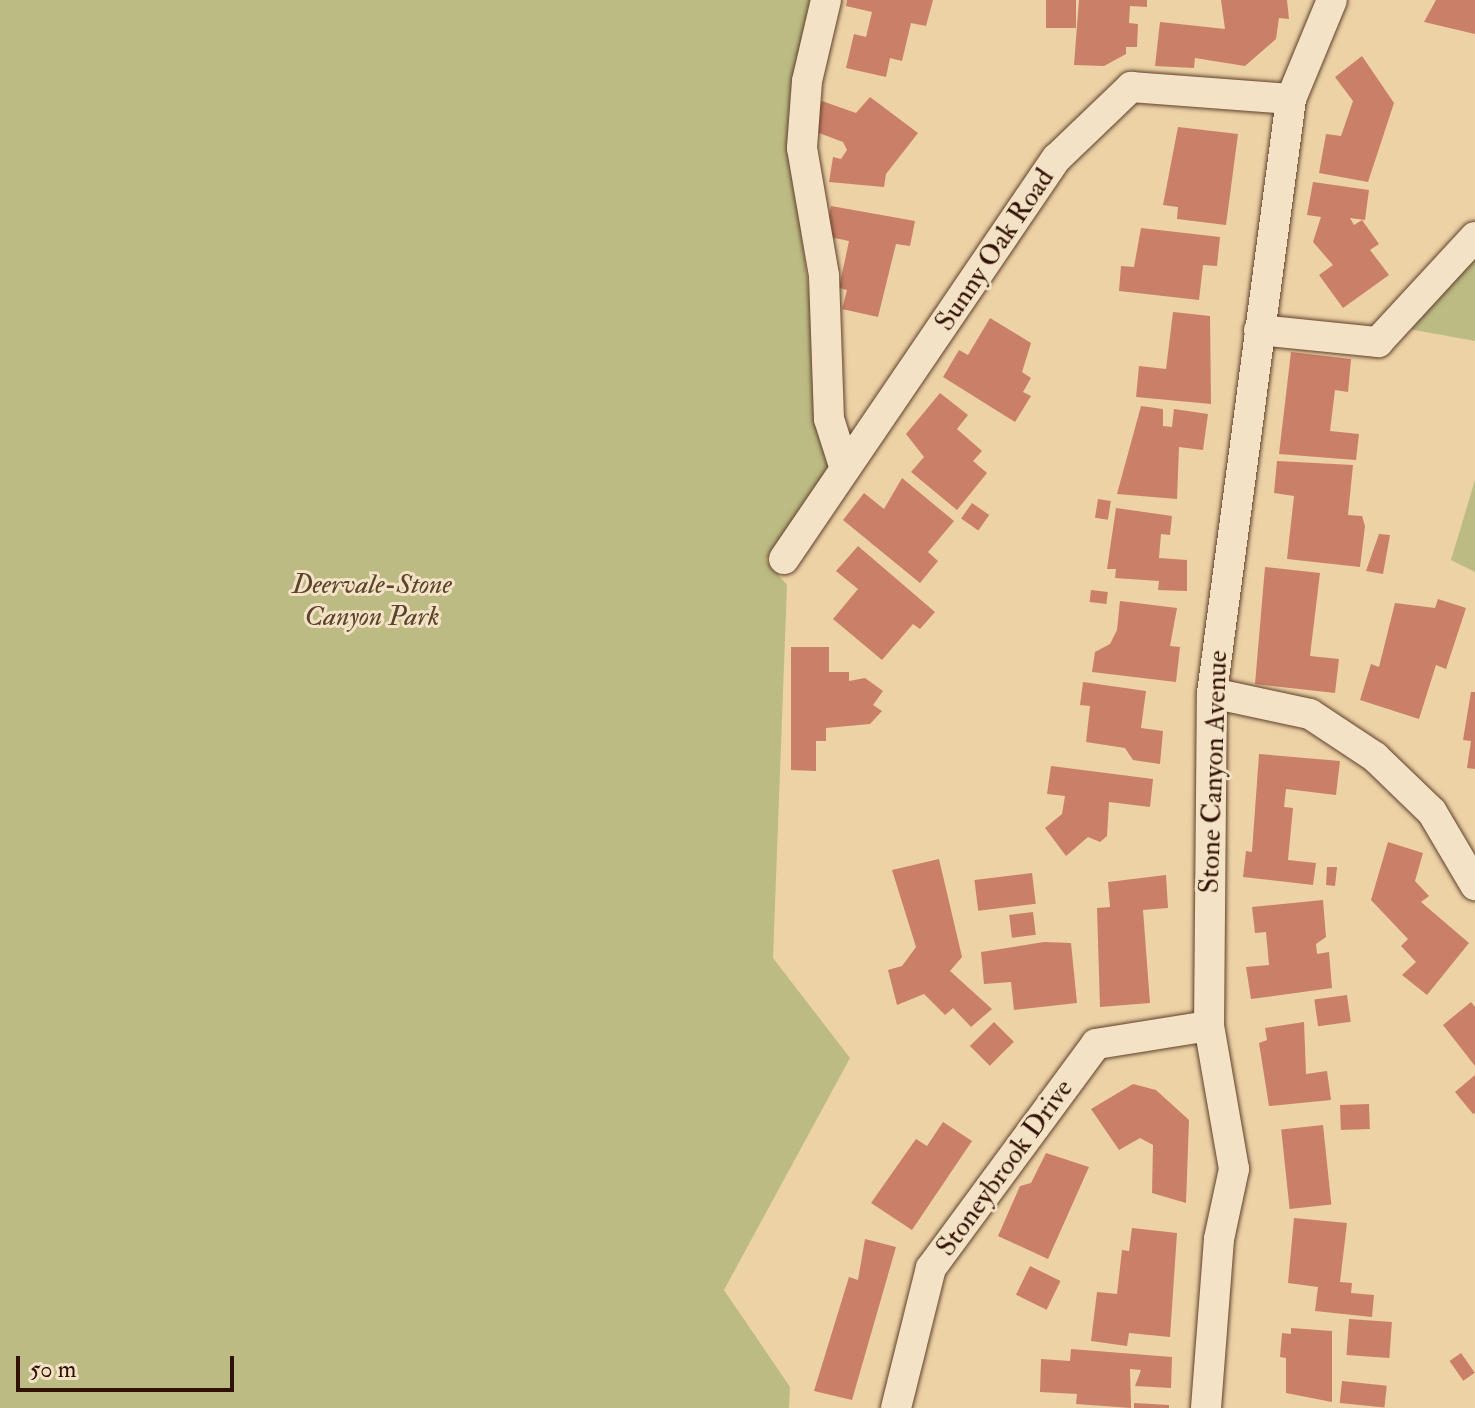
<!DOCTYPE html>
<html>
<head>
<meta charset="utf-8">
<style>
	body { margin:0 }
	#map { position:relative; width:1475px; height:1408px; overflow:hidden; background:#edd2a6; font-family:"IM FELL Double Pica",serif }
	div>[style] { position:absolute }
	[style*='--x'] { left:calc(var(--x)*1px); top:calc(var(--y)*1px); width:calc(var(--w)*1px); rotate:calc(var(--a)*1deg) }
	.green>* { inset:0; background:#bcbb84 }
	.building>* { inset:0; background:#ca7f68; transform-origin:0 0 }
	.roads { filter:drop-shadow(0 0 2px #60412c) drop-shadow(0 0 2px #60412c) }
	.minor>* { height:30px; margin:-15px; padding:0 15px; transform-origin:15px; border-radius:15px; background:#f3e2c5 }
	span { translate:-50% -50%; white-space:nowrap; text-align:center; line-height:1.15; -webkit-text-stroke:6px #f3e2c5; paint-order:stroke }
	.street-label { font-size:28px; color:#311103 }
	.park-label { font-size:28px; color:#5b442a; font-style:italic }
	.scale { position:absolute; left:16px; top:1356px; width:218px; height:36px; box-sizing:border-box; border:4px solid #311103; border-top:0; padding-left:10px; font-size:24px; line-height:28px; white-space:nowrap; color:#311103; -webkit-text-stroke:6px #f3e2c5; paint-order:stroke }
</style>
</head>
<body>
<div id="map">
	<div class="green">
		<i style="clip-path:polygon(0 0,816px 0,796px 191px,831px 464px,766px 560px,787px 585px,773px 958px,850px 1058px,724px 1290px,790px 1387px,789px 1408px,0 1408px)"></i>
		<i style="clip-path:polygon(1475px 257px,1475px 341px,1409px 329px)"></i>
		<i style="clip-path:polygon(1475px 480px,1475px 572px,1451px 560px)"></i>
	</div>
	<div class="building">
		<i style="clip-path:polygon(847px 0,933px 0,926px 26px,911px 23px,902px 61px,890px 58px,886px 77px,846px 68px,854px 34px,866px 37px,872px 12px,846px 6px)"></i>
		<i style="left:1046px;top:0;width:30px;height:28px"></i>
		<i style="clip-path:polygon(1079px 0,1147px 0,1147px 7px,1130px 6px,1129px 23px,1138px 24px,1137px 47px,1126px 47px,1126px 54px,1104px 66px,1074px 65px)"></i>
		<i style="clip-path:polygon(1221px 0,1287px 0,1289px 19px,1279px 18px,1276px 39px,1245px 66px,1195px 58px,1194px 68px,1155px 66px,1160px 22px,1225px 29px)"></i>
		<i style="clip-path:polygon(1436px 0,1475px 0,1475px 34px,1424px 22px)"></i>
		<i style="clip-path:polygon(1362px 56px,1394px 103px,1368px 182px,1319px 173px,1326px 134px,1341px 136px,1353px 101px,1335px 77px)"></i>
		<i style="clip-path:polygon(870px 97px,918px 133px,886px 174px,884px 187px,829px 182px,833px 157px,841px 159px,847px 150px,843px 142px,811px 130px,822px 101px,856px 113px)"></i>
		<i style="clip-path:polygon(1178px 127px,1238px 134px,1226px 225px,1177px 219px,1178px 207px,1163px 205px)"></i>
		<i style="clip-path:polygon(1313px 182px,1369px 190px,1365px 220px,1350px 218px,1354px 225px,1362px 220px,1379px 244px,1370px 250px,1389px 275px,1343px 308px,1319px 275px,1333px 265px,1313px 242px,1321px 217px,1307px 215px)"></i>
		<i style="clip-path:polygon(831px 206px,915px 221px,910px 246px,896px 244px,878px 317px,842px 309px,847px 290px,839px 288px,849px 241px,825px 236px)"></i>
		<i style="clip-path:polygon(1141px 228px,1220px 237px,1217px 266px,1203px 265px,1199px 300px,1119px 291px,1121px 266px,1134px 267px)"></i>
		<i style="clip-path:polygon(1173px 312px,1210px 316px,1211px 404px,1136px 397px,1139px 366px,1166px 369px)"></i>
		<i style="clip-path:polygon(990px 318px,1031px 343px,1022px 372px,1031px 378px,1023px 392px,1031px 396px,1015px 422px,943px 377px,959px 350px,968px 355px)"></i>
		<i style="clip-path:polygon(1291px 352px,1351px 359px,1348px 392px,1335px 390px,1330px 431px,1359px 434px,1356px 460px,1279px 454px)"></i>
		<i style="clip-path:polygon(940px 393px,968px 415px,957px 429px,982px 451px,973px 461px,987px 473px,957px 510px,911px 472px,924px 457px,906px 434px)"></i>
		<i style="clip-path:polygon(1141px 406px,1163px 409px,1163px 426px,1172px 427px,1174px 409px,1208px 414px,1203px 450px,1179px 447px,1177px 499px,1117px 494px)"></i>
		<i style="clip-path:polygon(1277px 461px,1353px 465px,1348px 515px,1362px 516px,1365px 526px,1360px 567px,1287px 559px,1294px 496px,1274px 493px)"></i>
		<i style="clip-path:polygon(902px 478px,954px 521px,928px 552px,938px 561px,920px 583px,843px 520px,864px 493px,884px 509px)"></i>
		<i style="left:1098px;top:499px;width:13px;height:19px;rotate:9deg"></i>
		<i style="left:972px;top:503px;width:21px;height:19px;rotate:35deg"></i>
		<i style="clip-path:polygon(1116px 508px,1172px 516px,1170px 535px,1161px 534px,1159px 558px,1187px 560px,1187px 591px,1158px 590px,1159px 581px,1115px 578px,1116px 569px,1107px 569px)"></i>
		<i style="clip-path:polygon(1379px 534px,1390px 535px,1383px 574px,1366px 571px)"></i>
		<i style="clip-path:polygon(858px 546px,935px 612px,920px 629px,913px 624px,882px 660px,833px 619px,858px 589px,836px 571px)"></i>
		<i style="clip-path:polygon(1265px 567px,1320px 573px,1310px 656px,1339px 659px,1335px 693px,1255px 684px)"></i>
		<i style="left:1091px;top:590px;width:17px;height:12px;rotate:7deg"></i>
		<i style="clip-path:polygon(1438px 599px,1466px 608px,1446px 669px,1436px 665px,1419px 719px,1360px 700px,1371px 664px,1379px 667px,1395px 603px,1435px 608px)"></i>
		<i style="clip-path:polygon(1120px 601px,1177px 608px,1170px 646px,1180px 647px,1176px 682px,1092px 672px,1095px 652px,1110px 644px,1117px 630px)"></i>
		<i style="clip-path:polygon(791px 647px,829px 647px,829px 672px,849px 672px,849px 681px,865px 678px,883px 691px,873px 705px,882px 711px,870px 724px,826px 728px,826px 741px,816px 741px,816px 771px,791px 770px)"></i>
		<i style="clip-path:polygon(1083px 682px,1146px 691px,1141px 728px,1163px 731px,1160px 764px,1133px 760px,1125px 748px,1086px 742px,1090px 706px,1080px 705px)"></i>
		<i style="clip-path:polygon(1471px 692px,1475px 692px,1475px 769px,1467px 768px,1471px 741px,1463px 740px)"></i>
		<i style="clip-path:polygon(1259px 754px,1340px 761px,1336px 795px,1286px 789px,1284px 807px,1293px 808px,1288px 860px,1316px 863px,1313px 885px,1243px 877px,1246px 851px,1252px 852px)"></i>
		<i style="clip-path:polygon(1051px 766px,1153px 779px,1150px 807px,1109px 802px,1107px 836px,1100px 842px,1088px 837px,1066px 856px,1045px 828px,1062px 814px,1065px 796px,1047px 794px)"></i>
		<i style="clip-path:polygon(1388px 842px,1423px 853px,1415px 881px,1429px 896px,1421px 902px,1469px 943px,1427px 995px,1402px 975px,1416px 962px,1401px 946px,1408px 939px,1371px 900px)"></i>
		<i style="clip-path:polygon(939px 859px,962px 957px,950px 971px,992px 1009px,971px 1027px,953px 1008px,945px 1015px,924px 994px,897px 1005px,888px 970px,902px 966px,916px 947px,892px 870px)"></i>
		<i style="clip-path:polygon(1327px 867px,1337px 867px,1335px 886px,1326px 885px)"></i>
		<i style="left:1032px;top:873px;width:31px;height:58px;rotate:83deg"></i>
		<i style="clip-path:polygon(1166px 875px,1168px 908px,1143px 910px,1150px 1003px,1100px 1007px,1097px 908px,1110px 907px,1108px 882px)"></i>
		<i style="clip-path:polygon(1323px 900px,1326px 937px,1316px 944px,1317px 954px,1329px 952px,1332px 988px,1251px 999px,1246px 967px,1269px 965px,1266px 932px,1255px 933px,1252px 907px)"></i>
		<i style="left:1033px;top:912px;width:23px;height:24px;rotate:83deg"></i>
		<i style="clip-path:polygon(1044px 942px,1071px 943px,1077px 1003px,1014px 1010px,1011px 982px,984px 984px,981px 952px)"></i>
		<i style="left:1347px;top:995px;width:27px;height:33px;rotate:82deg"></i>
		<i style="clip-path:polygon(1471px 1002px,1475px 1007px,1475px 1066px,1443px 1025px)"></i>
		<i style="left:994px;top:1022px;width:28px;height:34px;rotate:45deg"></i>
		<i style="clip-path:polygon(1304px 1022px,1306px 1074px,1327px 1071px,1331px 1100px,1269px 1106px,1259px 1043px,1267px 1040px,1265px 1028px)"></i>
		<i style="clip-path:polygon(1475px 1075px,1475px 1113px,1473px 1114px,1455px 1092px)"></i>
		<i style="clip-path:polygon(1133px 1084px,1156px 1090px,1189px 1120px,1186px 1203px,1152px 1193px,1153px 1145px,1140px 1138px,1119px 1150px,1091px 1109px)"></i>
		<i style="left:1369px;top:1104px;width:25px;height:29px;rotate:88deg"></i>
		<i style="clip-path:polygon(943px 1122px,972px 1141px,912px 1230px,871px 1203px,916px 1139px,927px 1146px)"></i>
		<i style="left:1323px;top:1125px;width:80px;height:42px;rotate:84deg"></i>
		<i style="clip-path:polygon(1046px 1153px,1089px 1167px,1048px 1259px,998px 1236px,1020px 1186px,1031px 1183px)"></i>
		<i style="clip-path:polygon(1294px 1218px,1347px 1223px,1340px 1282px,1352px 1283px,1351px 1293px,1374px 1295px,1372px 1317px,1315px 1311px,1318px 1287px,1288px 1283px)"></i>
		<i style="clip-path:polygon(1132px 1228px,1177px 1233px,1170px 1337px,1129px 1333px,1127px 1346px,1091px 1341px,1097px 1292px,1117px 1294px,1122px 1250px,1129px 1251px)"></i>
		<i style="clip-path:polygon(865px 1239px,896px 1247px,852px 1400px,814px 1391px,849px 1277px,858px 1280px)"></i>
		<i style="left:1030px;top:1266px;width:34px;height:32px;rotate:26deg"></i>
		<i style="left:1349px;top:1319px;width:43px;height:36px;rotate:4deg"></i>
		<i style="clip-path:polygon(1291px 1328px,1332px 1331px,1332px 1402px,1286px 1393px,1286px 1358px,1280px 1357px,1282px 1333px,1291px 1334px)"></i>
		<i style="clip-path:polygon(1071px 1349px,1172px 1357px,1171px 1388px,1135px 1386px,1141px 1370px,1130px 1369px,1131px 1408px,1076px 1404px,1077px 1394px,1040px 1392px,1041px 1359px,1070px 1361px)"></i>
		<i style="left:1461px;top:1353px;width:24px;height:14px;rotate:55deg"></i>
		<i style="left:1342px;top:1381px;width:45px;height:22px;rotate:6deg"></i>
		<i style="clip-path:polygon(1134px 1403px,1169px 1405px,1169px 1408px,1134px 1408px)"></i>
	</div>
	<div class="roads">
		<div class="minor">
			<i style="--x:826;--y:0;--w:83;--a:103.2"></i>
			<i style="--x:807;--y:81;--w:67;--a:94.3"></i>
			<i style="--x:802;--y:148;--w:130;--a:80.2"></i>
			<i style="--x:824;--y:276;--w:143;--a:88"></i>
			<i style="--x:829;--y:419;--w:52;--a:72.3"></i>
			<i style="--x:1259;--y:330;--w:120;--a:5.8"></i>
			<i style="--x:1378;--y:342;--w:143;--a:-47.3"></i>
			<i style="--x:784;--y:559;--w:485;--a:-55.8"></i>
			<i style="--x:1057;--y:158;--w:103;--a:-43.8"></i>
			<i style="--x:1131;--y:87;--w:160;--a:4.3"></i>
			<i style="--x:1212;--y:693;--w:100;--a:12.1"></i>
			<i style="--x:1310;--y:714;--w:78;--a:33.5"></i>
			<i style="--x:1375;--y:757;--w:79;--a:44"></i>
			<i style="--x:1432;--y:812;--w:85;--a:59.5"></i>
			<i style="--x:896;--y:1408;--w:144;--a:-76"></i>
			<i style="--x:931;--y:1268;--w:278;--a:-53.6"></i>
			<i style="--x:1096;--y:1044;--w:114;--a:-9.1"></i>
			<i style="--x:1206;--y:1408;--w:169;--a:-85.6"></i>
			<i style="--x:1219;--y:1239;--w:72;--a:-77.9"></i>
			<i style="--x:1234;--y:1169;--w:145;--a:-99.9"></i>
			<i style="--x:1209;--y:1026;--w:333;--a:-89.5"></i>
			<i style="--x:1212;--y:693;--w:599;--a:-82.42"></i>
			<i style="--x:1291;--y:99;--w:107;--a:-67.5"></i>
		</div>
	</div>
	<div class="street-label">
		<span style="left:995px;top:250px;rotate:-56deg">Sunny Oak Road</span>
		<span style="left:1214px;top:772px;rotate:-88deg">Stone Canyon Avenue</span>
		<span style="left:1005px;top:1168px;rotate:-54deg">Stoneybrook Drive</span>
	</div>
	<div class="park-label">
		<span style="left:372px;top:601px">Deervale-Stone<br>Canyon Park</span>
	</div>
	<div class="scale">50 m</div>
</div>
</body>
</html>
